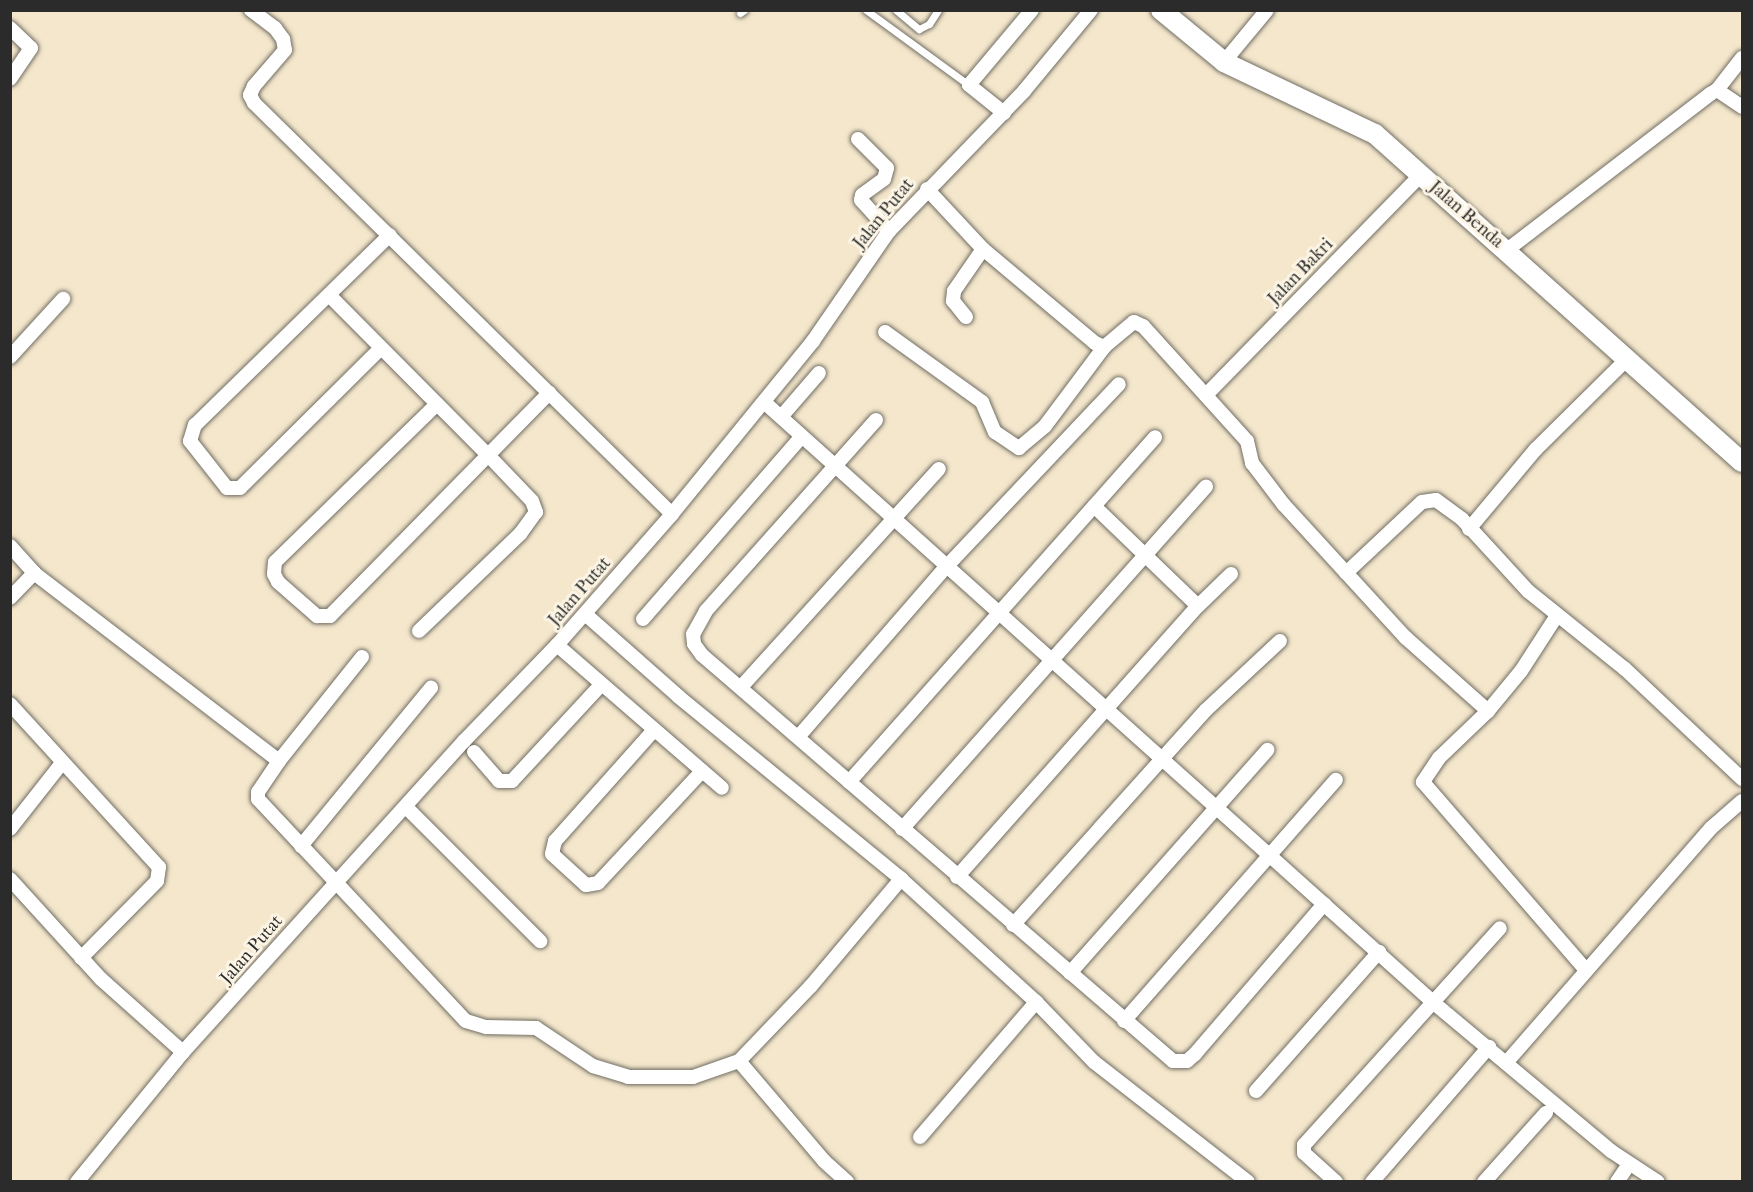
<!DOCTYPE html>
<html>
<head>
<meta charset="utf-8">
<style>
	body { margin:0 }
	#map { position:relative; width:1753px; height:1192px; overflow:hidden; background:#f4e7cc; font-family:"IM FELL French Canon",serif }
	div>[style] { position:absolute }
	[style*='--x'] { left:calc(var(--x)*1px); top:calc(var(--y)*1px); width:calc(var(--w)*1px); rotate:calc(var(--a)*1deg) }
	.roads { filter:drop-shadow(0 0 2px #716d63) drop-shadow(0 0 2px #716d63) }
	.lane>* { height:7px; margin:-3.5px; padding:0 3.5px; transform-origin:3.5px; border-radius:3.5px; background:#fff }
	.street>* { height:14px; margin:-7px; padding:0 7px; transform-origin:7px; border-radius:7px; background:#fff }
	.secondary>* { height:20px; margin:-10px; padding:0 10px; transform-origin:10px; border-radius:10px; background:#fff }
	span { translate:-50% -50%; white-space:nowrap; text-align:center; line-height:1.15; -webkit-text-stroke:6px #fcf5e5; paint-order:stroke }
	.street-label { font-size:18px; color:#2b2b2b }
	.frame { position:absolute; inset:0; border:12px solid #2b2b2b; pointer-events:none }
</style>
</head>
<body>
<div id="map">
	<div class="roads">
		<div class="lane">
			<i style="--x:866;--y:10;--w:127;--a:36.1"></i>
			<i style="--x:896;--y:10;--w:30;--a:40"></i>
			<i style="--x:919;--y:29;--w:11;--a:-27"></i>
			<i style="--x:929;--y:24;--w:17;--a:-57"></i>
			<i style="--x:740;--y:13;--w:5;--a:-37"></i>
		</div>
		<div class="street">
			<i style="--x:251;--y:10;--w:30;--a:37"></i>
			<i style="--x:275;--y:28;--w:14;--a:54"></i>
			<i style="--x:283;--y:39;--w:11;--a:80"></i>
			<i style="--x:285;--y:50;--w:48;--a:130.7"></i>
			<i style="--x:254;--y:86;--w:10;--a:114"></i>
			<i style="--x:250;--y:95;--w:9;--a:63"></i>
			<i style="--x:254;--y:103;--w:586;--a:44.52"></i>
			<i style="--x:10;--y:28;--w:29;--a:44"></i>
			<i style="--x:31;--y:48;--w:37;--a:124"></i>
			<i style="--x:1224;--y:62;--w:67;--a:-50.4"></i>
			<i style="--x:1717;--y:90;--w:41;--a:-52"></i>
			<i style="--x:1004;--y:113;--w:45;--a:-141.3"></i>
			<i style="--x:969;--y:85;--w:98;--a:-50"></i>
			<i style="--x:858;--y:139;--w:41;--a:45"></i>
			<i style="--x:887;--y:168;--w:11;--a:105"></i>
			<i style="--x:884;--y:179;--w:27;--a:144"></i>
			<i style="--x:862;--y:195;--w:5;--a:101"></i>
			<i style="--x:861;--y:200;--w:42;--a:47.9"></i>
			<i style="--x:927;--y:189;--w:82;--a:47"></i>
			<i style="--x:983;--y:249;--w:146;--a:40"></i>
			<i style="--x:1095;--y:343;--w:10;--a:24"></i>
			<i style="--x:1104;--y:347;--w:39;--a:-40"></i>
			<i style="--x:1134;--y:322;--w:10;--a:24"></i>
			<i style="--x:1143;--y:326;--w:155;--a:47.9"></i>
			<i style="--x:1247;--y:441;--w:23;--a:77"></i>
			<i style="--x:1252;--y:463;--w:53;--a:52.7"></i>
			<i style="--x:1284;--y:505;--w:180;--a:47.5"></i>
			<i style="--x:1406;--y:638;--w:110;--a:41.7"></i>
			<i style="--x:1507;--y:250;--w:256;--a:-37.5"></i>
			<i style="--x:1710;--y:94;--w:8;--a:-30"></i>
			<i style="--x:1717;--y:90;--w:30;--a:34"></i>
			<i style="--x:330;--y:296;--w:226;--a:45.2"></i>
			<i style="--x:489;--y:456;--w:62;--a:46.3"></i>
			<i style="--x:532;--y:501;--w:12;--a:70"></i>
			<i style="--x:536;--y:512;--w:27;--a:126"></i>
			<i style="--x:520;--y:534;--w:140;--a:136.2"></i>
			<i style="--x:966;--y:317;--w:21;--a:-129"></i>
			<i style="--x:953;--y:301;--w:10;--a:-84"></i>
			<i style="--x:954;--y:291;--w:51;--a:-55.4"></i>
			<i style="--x:885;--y:332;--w:120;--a:35.8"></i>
			<i style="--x:982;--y:402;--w:33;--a:67"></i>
			<i style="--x:995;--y:432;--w:29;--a:34"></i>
			<i style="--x:1019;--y:448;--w:34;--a:-40"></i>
			<i style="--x:1045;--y:426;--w:99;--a:-53.2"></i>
			<i style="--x:380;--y:349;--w:197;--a:135.2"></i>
			<i style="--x:240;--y:488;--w:13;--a:180"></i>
			<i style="--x:227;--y:488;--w:60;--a:-128.2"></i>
			<i style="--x:190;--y:441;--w:17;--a:-73"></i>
			<i style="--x:195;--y:425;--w:272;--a:-44.3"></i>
			<i style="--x:10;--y:357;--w:79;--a:-47.6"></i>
			<i style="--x:1207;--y:394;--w:306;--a:-45.7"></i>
			<i style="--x:764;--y:402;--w:900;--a:41.89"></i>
			<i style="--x:1434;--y:1003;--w:231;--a:39.9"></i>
			<i style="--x:1611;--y:1151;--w:56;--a:33.4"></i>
			<i style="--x:437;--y:404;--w:226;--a:135.7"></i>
			<i style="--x:275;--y:562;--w:12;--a:95"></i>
			<i style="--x:274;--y:574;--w:9;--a:63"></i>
			<i style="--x:278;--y:582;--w:52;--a:41.1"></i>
			<i style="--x:317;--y:616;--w:13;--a:0"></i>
			<i style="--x:330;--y:616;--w:313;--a:-45.5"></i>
			<i style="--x:781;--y:417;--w:58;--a:-49.2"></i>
			<i style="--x:876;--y:420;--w:256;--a:131.7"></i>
			<i style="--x:706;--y:611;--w:26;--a:119"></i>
			<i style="--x:693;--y:634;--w:10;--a:84"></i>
			<i style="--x:694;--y:644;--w:14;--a:54"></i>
			<i style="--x:702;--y:655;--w:622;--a:40.76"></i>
			<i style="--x:1173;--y:1061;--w:14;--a:0"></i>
			<i style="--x:1187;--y:1061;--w:11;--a:-41"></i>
			<i style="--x:1195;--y:1054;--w:198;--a:-49.3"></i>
			<i style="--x:1094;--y:506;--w:144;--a:43.9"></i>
			<i style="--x:1469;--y:529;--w:104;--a:-50.1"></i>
			<i style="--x:1536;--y:449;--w:125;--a:-44.7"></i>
			<i style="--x:10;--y:546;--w:36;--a:48"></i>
			<i style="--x:34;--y:573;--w:309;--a:37.5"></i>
			<i style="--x:1346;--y:573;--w:104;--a:-43.1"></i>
			<i style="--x:1422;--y:502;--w:14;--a:-8"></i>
			<i style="--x:1436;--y:500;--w:32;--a:36"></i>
			<i style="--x:1462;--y:519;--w:98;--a:47.5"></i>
			<i style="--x:1528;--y:591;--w:124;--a:38.8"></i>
			<i style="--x:1625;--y:669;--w:161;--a:43.2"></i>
			<i style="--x:10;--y:598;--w:35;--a:-46"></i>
			<i style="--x:585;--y:614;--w:125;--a:41.4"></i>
			<i style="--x:679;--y:697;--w:287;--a:39.3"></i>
			<i style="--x:901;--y:879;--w:183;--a:42.3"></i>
			<i style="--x:1036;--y:1002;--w:83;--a:46"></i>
			<i style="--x:1094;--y:1062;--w:195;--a:37.9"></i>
			<i style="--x:1556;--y:617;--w:64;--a:122.9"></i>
			<i style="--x:1521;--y:671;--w:52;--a:129.5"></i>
			<i style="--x:1488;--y:711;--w:68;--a:136.2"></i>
			<i style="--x:1439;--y:758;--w:29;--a:124"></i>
			<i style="--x:1423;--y:782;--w:249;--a:49.1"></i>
			<i style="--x:643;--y:619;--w:242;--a:-49"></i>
			<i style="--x:557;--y:645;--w:218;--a:40.9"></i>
			<i style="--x:362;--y:657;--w:133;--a:128.6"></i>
			<i style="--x:279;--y:761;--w:37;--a:124"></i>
			<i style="--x:258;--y:792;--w:7;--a:90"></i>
			<i style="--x:258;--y:799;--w:304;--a:46.9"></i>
			<i style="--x:466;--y:1021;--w:21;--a:17"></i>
			<i style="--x:486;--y:1027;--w:50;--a:1.1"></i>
			<i style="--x:536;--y:1028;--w:69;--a:33.7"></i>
			<i style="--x:593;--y:1066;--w:37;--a:17"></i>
			<i style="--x:628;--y:1077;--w:65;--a:0"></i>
			<i style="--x:693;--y:1077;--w:49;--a:-19.2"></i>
			<i style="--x:739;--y:1061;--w:104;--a:-46.2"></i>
			<i style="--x:811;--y:986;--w:140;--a:-49.9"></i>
			<i style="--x:742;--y:686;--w:293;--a:-47.8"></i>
			<i style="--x:10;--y:704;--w:221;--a:47.6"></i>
			<i style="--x:159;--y:867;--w:14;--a:98"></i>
			<i style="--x:157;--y:881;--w:108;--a:134.6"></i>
			<i style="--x:654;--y:730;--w:149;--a:131.7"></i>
			<i style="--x:555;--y:841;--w:13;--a:103"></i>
			<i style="--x:552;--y:854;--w:46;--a:42.4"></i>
			<i style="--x:586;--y:885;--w:12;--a:-9"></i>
			<i style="--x:598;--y:883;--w:153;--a:-47.1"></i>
			<i style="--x:799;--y:736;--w:225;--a:-49"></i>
			<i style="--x:947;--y:566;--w:250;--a:-46.6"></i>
			<i style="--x:474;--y:752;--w:38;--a:49"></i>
			<i style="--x:499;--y:781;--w:13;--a:0"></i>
			<i style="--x:512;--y:781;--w:129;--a:-47.2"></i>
			<i style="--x:849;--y:782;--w:461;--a:-48.4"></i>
			<i style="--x:406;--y:807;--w:190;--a:45"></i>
			<i style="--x:10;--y:829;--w:84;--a:-51.8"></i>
			<i style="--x:902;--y:829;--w:458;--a:-48.4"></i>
			<i style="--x:301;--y:846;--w:205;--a:-50.6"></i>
			<i style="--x:957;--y:877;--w:363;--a:-48.4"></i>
			<i style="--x:1198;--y:606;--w:46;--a:-44.1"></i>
			<i style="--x:10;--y:879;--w:135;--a:47.7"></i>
			<i style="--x:101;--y:979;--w:110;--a:41.7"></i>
			<i style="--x:1013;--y:925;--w:289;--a:-48.1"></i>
			<i style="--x:1206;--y:710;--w:101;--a:-43"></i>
			<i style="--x:1070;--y:973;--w:298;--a:-48.5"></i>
			<i style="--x:1124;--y:1021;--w:321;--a:-48.7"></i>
			<i style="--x:739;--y:1061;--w:131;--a:49.6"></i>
			<i style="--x:824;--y:1161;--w:31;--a:42"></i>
			<i style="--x:1506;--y:1063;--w:312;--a:-48.9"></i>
			<i style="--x:1711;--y:828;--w:41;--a:-41.1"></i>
			<i style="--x:1256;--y:1091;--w:186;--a:-48.5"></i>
			<i style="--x:920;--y:1137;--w:178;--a:-49.3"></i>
			<i style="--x:77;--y:1182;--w:168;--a:-50.8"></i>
			<i style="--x:183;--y:1052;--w:419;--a:-47.9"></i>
			<i style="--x:464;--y:741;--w:134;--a:-45.9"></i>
			<i style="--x:557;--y:645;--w:174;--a:-48.7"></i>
			<i style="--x:672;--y:514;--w:223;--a:-50.8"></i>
			<i style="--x:813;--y:341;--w:134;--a:-55.4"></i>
			<i style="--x:889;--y:231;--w:194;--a:-46"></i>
			<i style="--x:1024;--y:91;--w:105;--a:-50.4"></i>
			<i style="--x:1336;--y:1182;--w:43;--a:-137.8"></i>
			<i style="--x:1304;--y:1153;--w:8;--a:-90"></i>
			<i style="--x:1304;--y:1145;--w:292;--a:-47.9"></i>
			<i style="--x:1372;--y:1182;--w:179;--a:-49.1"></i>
			<i style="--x:1484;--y:1182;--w:93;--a:-48.1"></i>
			<i style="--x:1617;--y:1182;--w:22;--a:-56"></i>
		</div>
		<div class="secondary">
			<i style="--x:1161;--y:10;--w:82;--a:39.5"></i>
			<i style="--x:1224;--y:62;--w:167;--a:25.5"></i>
			<i style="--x:1375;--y:134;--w:492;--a:41.8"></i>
		</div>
	</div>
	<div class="street-label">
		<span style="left:884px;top:214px;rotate:-51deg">Jalan Putat</span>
		<span style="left:1466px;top:215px;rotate:41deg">Jalan Benda</span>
		<span style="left:1301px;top:272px;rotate:-46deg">Jalan Bakri</span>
		<span style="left:580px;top:592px;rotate:-49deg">Jalan Putat</span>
		<span style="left:252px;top:950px;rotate:-49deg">Jalan Putat</span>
	</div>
	<div class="frame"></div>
</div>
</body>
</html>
